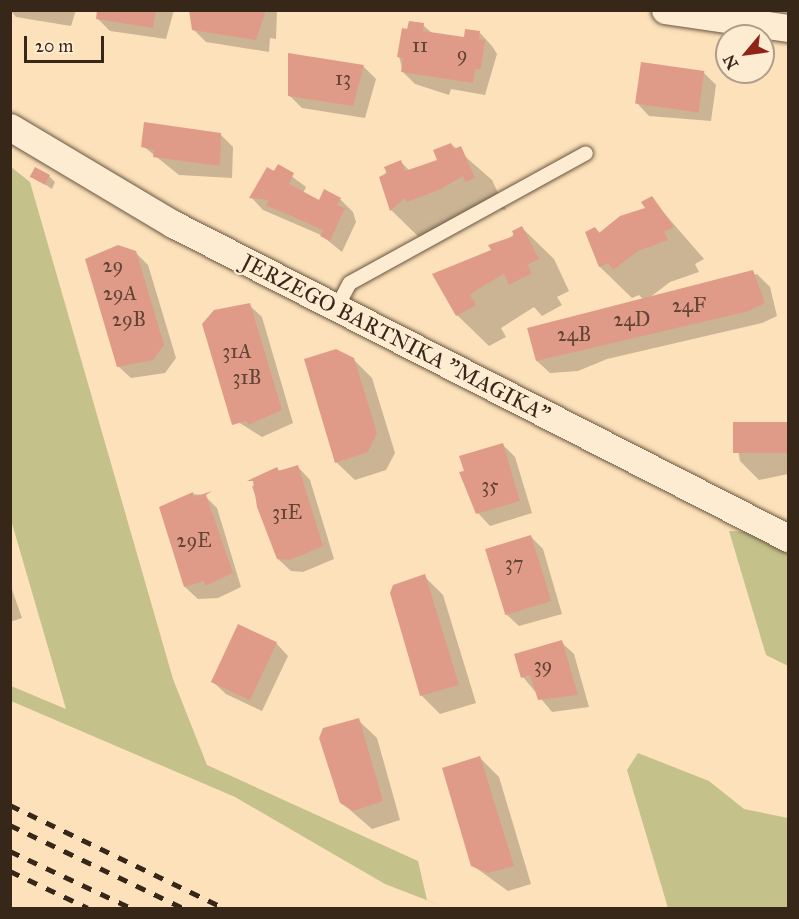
<!DOCTYPE html>
<html>
<head>
<meta charset="utf-8">
<style>
	body { margin:0 }
	#map { position:relative; width:799px; height:919px; overflow:hidden; background:#fde1ba; font-family:"IM FELL Great Primer",serif }
	div>[style] { position:absolute }
	[style*='--x'] { left:calc(var(--x)*1px); top:calc(var(--y)*1px); width:calc(var(--w)*1px); rotate:calc(var(--a)*1deg) }
	.green>* { inset:0; background:#c5c18b }
	.shadow>* { inset:0; background:#0003 }
	.building>* { inset:0; background:#e09b88; transform-origin:0 0 }
	.roads { filter:drop-shadow(0 0 2px #685641) drop-shadow(0 0 2px #685641) }
	.lane>* { height:14px; margin:-7px; padding:0 7px; transform-origin:7px; border-radius:7px; background:#feecd2 }
	.street>* { height:27px; margin:-13.5px; padding:0 13.5px; transform-origin:13.5px; border-radius:13.5px; background:#feecd2 }
	.rail>* { height:4.5px; margin-top:-2.25px; transform-origin:0; background:repeating-linear-gradient(90deg,#372719 0 10px,transparent 0 20px) }
	span { translate:-50% -50%; white-space:nowrap; text-align:center; line-height:1.15; -webkit-text-stroke:4.5px #feecd2; paint-order:stroke }
	.number-label { font-size:20px; color:#614435 }
	.number-label span { -webkit-text-stroke-width:0 }
	.street-label { font-size:22px; color:#372719 }
	.frame { position:absolute; inset:0; border:12px solid #372719; pointer-events:none }
	.north { position:absolute; left:715px; top:24px; width:60px; height:60px; box-sizing:border-box; background:#feecd2; border:2px solid #ae9d88; border-radius:50%; rotate:241deg; font-size:16px; font-weight:700; line-height:24px; text-align:center; color:#372719 }
	.north::after { content:''; display:block; margin:auto; width:21px; height:27px; background:#8f2418; clip-path:polygon(50% 0,100% 100%,50% 72%,0 100%) }
	.scale { position:absolute; left:24px; top:36px; width:80px; height:27px; box-sizing:border-box; border:3px solid #372719; border-top:0; padding-left:8px; font-size:18px; line-height:21px; white-space:nowrap; color:#372719; -webkit-text-stroke:4px #feecd2; paint-order:stroke }
</style>
</head>
<body>
<div id="map">
	<div class="green">
		<i style="clip-path:polygon(11px 167px,30px 182px,173px 679px,207px 765px,418px 861px,427px 900px,447px 908px,385px 884px,235px 797px,11px 701px,11px 686px,66px 709px,11px 520px)"></i>
		<i style="clip-path:polygon(729px 531px,788px 534px,788px 666px,766px 655px)"></i>
		<i style="clip-path:polygon(638px 753px,709px 781px,744px 809px,788px 818px,788px 908px,668px 908px,627px 770px)"></i>
	</div>
	<div class="shadow">
		<i style="clip-path:polygon(10px 10px,76px 10px,71px 26px,16px 17px)"></i>
		<i style="clip-path:polygon(98px 10px,174px 10px,166px 39px,110px 31px,97px 18px)"></i>
		<i style="clip-path:polygon(194px 10px,277px 10px,276px 39px,270px 38px,269px 52px,206px 42px,193px 29px)"></i>
		<i style="clip-path:polygon(423px 25px,433px 34px,465px 39px,480px 33px,492px 46px,497px 54px,485px 95px,451px 89px,449px 95px,415px 84px,403px 72px,399px 56px,408px 30px)"></i>
		<i style="clip-path:polygon(290px 55px,364px 67px,376px 79px,365px 118px,302px 108px,289px 95px)"></i>
		<i style="clip-path:polygon(703px 72px,716px 85px,711px 121px,649px 116px,637px 103px)"></i>
		<i style="clip-path:polygon(221px 135px,233px 147px,232px 178px,179px 175px,143px 146px)"></i>
		<i style="clip-path:polygon(451px 144px,492px 180px,506px 210px,494px 208px,423px 241px,391px 210px,380px 177px,401px 162px,410px 171px,439px 161px)"></i>
		<i style="clip-path:polygon(278px 166px,306px 187px,303px 193px,319px 202px,340px 199px,353px 212px,356px 222px,342px 252px,321px 235px,263px 210px,251px 197px)"></i>
		<i style="clip-path:polygon(32px 176px,49px 176px,55px 182px,52px 189px)"></i>
		<i style="clip-path:polygon(651px 198px,704px 259px,695px 264px,699px 272px,670px 282px,645px 301px,639px 295px,632px 298px,600px 267px,587px 233px,595px 228px,601px 234px,647px 209px)"></i>
		<i style="clip-path:polygon(522px 228px,554px 259px,569px 291px,557px 297px,562px 305px,542px 316px,534px 307px,501px 328px,506px 337px,489px 346px,457px 315px,493px 251px)"></i>
		<i style="clip-path:polygon(135px 252px,148px 265px,176px 358px,165px 373px,131px 378px,118px 366px)"></i>
		<i style="clip-path:polygon(757px 274px,770px 287px,777px 316px,762px 323px,607px 359px,578px 371px,550px 373px,537px 361px,529px 329px)"></i>
		<i style="clip-path:polygon(249px 305px,262px 317px,293px 423px,262px 437px,232px 418px)"></i>
		<i style="clip-path:polygon(353px 359px,372px 378px,395px 453px,386px 470px,355px 480px,336px 462px)"></i>
		<i style="clip-path:polygon(788px 424px,788px 474px,759px 480px,740px 461px,735px 433px)"></i>
		<i style="clip-path:polygon(502px 444px,515px 457px,532px 513px,490px 526px,478px 513px,465px 472px)"></i>
		<i style="clip-path:polygon(298px 467px,310px 480px,334px 559px,303px 572px,291px 571px,278px 559px,252px 487px,264px 473px)"></i>
		<i style="clip-path:polygon(192px 494px,204px 495px,217px 508px,241px 587px,218px 598px,198px 599px,185px 587px,161px 508px)"></i>
		<i style="clip-path:polygon(531px 537px,543px 549px,562px 614px,519px 626px,506px 614px,487px 550px)"></i>
		<i style="clip-path:polygon(424px 576px,443px 595px,476px 703px,440px 714px,421px 695px)"></i>
		<i style="clip-path:polygon(10px 584px,22px 618px,10px 622px)"></i>
		<i style="clip-path:polygon(561px 642px,574px 654px,589px 707px,552px 712px,523px 677px)"></i>
		<i style="clip-path:polygon(276px 643px,288px 656px,262px 711px,226px 694px,213px 682px)"></i>
		<i style="clip-path:polygon(358px 720px,377px 738px,400px 820px,372px 829px,342px 803px)"></i>
		<i style="clip-path:polygon(480px 758px,499px 777px,531px 884px,508px 891px,472px 865px)"></i>
	</div>
	<div class="building">
		<i style="clip-path:polygon(97px 10px,156px 10px,153px 28px,96px 19px)"></i>
		<i style="clip-path:polygon(189px 10px,266px 10px,256px 40px,192px 30px)"></i>
		<i style="clip-path:polygon(409px 21px,424px 23px,423px 31px,464px 37px,465px 29px,480px 31px,479px 39px,485px 40px,481px 69px,475px 69px,473px 83px,401px 72px,403px 58px,397px 57px,402px 28px,407px 29px)"></i>
		<i style="clip-path:polygon(288px 53px,364px 65px,353px 106px,288px 96px)"></i>
		<i style="left:641px;top:62px;width:64px;height:42px;rotate:8deg"></i>
		<i style="clip-path:polygon(144px 122px,221px 133px,220px 166px,153px 157px,154px 150px,141px 147px)"></i>
		<i style="clip-path:polygon(451px 143px,454px 149px,461px 146px,475px 178px,465px 182px,463px 176px,439px 190px,407px 202px,405px 198px,390px 211px,379px 177px,387px 174px,384px 167px,401px 160px,405px 171px,437px 160px,433px 150px)"></i>
		<i style="clip-path:polygon(278px 164px,294px 173px,289px 184px,319px 200px,324px 189px,341px 198px,337px 205px,345px 208px,330px 241px,320px 236px,323px 230px,266px 205px,269px 200px,249px 198px,267px 167px,274px 171px)"></i>
		<i style="left:35px;top:167px;width:17px;height:11px;rotate:28deg"></i>
		<i style="clip-path:polygon(652px 196px,674px 227px,664px 232px,668px 240px,638px 251px,613px 270px,608px 263px,599px 267px,585px 232px,595px 227px,599px 233px,620px 216px,645px 208px,641px 202px)"></i>
		<i style="clip-path:polygon(522px 226px,539px 259px,527px 265px,532px 273px,509px 285px,504px 274px,483px 286px,470px 295px,476px 305px,456px 316px,432px 274px,491px 250px,488px 245px,514px 236px,512px 231px)"></i>
		<i style="clip-path:polygon(118px 245px,136px 251px,164px 345px,153px 360px,117px 367px,85px 259px)"></i>
		<i style="clip-path:polygon(753px 270px,765px 303px,749px 311px,536px 361px,527px 328px)"></i>
		<i style="clip-path:polygon(250px 303px,282px 410px,248px 425px,247px 421px,232px 425px,202px 324px,214px 310px)"></i>
		<i style="clip-path:polygon(336px 349px,354px 358px,377px 433px,368px 452px,335px 463px,304px 359px)"></i>
		<i style="left:788px;top:422px;width:31px;height:55px;rotate:90deg"></i>
		<i style="clip-path:polygon(503px 443px,520px 501px,476px 514px,459px 472px,464px 471px,459px 456px)"></i>
		<i style="clip-path:polygon(298px 465px,323px 546px,290px 560px,277px 559px,257px 507px,253px 481px,247px 481px,277px 467px,279px 471px)"></i>
		<i style="clip-path:polygon(212px 491px,206px 495px,233px 573px,205px 586px,204px 581px,184px 587px,159px 507px,193px 492px,194px 497px)"></i>
		<i style="left:531px;top:535px;width:69px;height:48px;rotate:73deg"></i>
		<i style="clip-path:polygon(425px 574px,459px 685px,420px 696px,390px 593px,393px 585px)"></i>
		<i style="left:238px;top:624px;width:43px;height:64px;rotate:25deg"></i>
		<i style="clip-path:polygon(562px 640px,578px 695px,538px 700px,530px 675px,521px 678px,514px 654px)"></i>
		<i style="clip-path:polygon(359px 718px,383px 801px,353px 811px,340px 803px,319px 738px,323px 728px)"></i>
		<i style="clip-path:polygon(480px 756px,514px 866px,488px 873px,471px 866px,442px 768px)"></i>
	</div>
	<div class="roads">
		<div class="lane">
			<i style="--x:337;--y:307;--w:27;--a:-62"></i>
			<i style="--x:350;--y:283;--w:269;--a:-28.8"></i>
		</div>
		<div class="street">
			<i style="--x:665;--y:10;--w:124;--a:8.3"></i>
			<i style="--x:10;--y:127;--w:190;--a:30.8"></i>
			<i style="--x:173;--y:224;--w:691;--a:27.05"></i>
		</div>
	</div>
	<div class="rail">
		<i style="--x:10;--y:805;--w:237;--a:25.7"></i>
		<i style="--x:10;--y:825;--w:192;--a:25.6"></i>
		<i style="--x:10;--y:851;--w:134;--a:25.2"></i>
		<i style="--x:10;--y:871;--w:86;--a:25.4"></i>
	</div>
	<div class="number-label">
		<span style="left:420px;top:45px">11</span>
		<span style="left:462px;top:54px">9</span>
		<span style="left:343px;top:78px">13</span>
		<span style="left:113px;top:265px">29</span>
		<span style="left:120px;top:293px">29A</span>
		<span style="left:689px;top:305px">24F</span>
		<span style="left:129px;top:319px">29B</span>
		<span style="left:632px;top:319px">24D</span>
		<span style="left:574px;top:334px">24B</span>
		<span style="left:237px;top:351px">31A</span>
		<span style="left:247px;top:377px">31B</span>
		<span style="left:490px;top:485px">35</span>
		<span style="left:287px;top:512px">31E</span>
		<span style="left:194px;top:540px">29E</span>
		<span style="left:514px;top:563px">37</span>
		<span style="left:543px;top:665px">39</span>
	</div>
	<div class="street-label">
		<span style="left:396px;top:338px;rotate:27deg">JERZEGO BARTNIKA "MAGIKA"</span>
	</div>
	<div class="frame"></div>
	<div class="north">N</div>
	<div class="scale">20 m</div>
</div>
</body>
</html>
